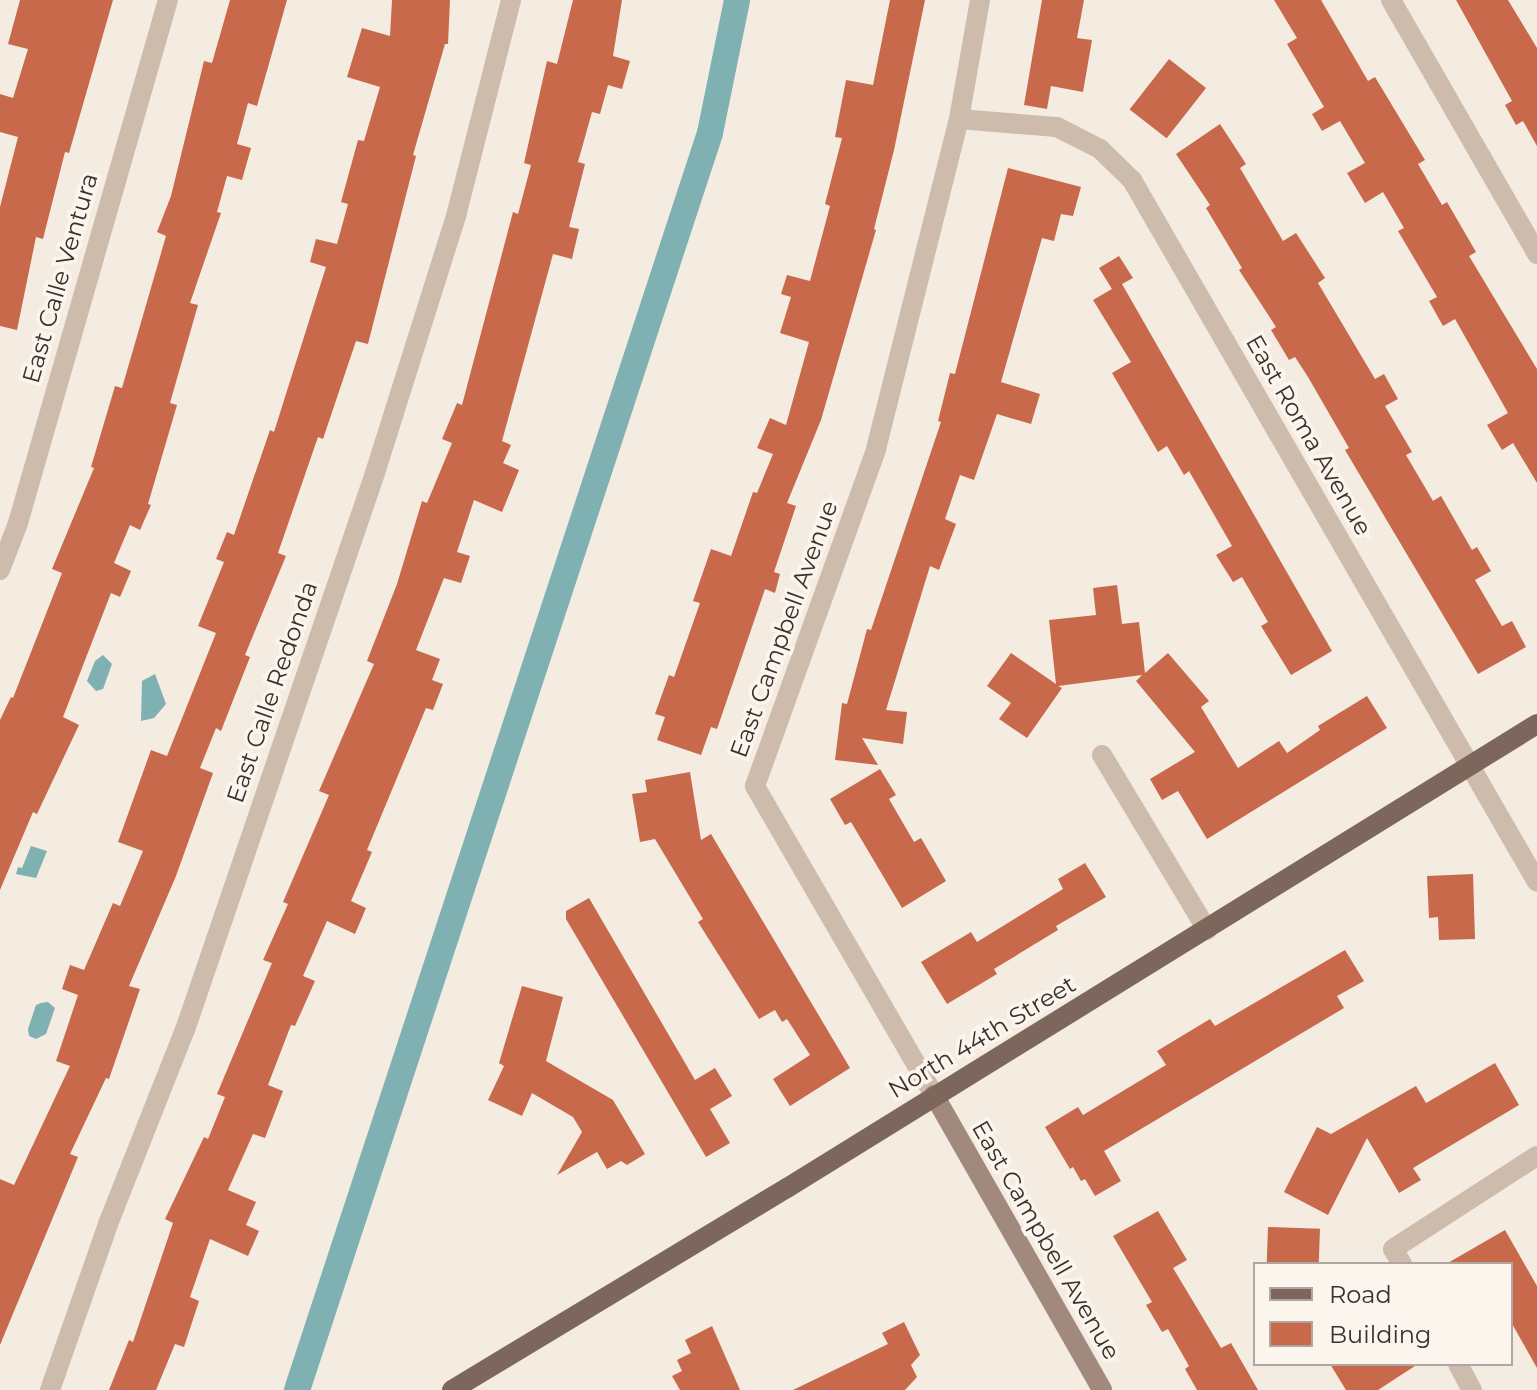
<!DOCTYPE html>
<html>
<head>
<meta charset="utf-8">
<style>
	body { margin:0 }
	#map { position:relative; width:1537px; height:1390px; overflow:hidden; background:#f4ebe1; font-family:Montserrat,sans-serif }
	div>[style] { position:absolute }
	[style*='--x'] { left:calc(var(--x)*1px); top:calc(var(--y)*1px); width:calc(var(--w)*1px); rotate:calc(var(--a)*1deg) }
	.water>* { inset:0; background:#7fb0b2 }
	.canal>* { height:26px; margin:-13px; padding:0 13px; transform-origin:13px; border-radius:13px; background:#7fb0b2 }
	.building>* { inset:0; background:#c8694b; transform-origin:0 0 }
	.street>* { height:20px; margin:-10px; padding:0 10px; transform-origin:10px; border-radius:10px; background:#cdbbac }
	.secondary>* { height:20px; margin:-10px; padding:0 10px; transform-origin:10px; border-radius:10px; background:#a18a7d }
	.primary>* { height:20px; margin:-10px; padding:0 10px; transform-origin:10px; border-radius:10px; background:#7d675c }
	span { translate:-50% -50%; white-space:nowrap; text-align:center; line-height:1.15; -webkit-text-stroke:7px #fbf5ee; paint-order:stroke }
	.street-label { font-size:24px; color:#3b302b }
	.legend { position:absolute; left:1253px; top:1262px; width:260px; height:104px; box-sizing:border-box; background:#fbf5ee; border:2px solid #aea6a0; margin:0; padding:10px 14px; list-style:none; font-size:24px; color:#3b302b }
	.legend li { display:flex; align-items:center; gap:16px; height:40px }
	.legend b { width:40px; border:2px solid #aea6a0 }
</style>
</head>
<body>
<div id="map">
	<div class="water">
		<i style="clip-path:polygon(103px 655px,112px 664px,103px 689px,96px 691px,87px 681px,95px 661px)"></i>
		<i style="clip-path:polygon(155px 674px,166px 704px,154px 718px,141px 721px,142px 681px)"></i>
		<i style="clip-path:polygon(31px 846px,47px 851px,36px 878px,16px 874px,18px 867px,22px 868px)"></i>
		<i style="clip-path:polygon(41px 1003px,48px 1002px,55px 1008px,46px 1034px,36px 1039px,29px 1036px,28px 1029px,36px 1005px)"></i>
	</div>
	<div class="canal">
		<i style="--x:297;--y:1390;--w:1323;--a:-71.81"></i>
		<i style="--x:710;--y:133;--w:136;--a:-78.5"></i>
	</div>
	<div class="building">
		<i style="clip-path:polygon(20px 0,113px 0,69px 153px,65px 152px,43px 239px,36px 237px,17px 330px,0 326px,0 207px,18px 137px,0 132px,0 94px,13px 98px,28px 49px,8px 44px)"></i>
		<i style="clip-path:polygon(230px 0,287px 0,257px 106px,248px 103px,237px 144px,251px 148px,242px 180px,227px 176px,217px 212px,221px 213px,190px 303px,198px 305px,170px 403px,177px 405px,148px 504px,151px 505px,140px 530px,130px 525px,114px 563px,131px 571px,120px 597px,111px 593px,63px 717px,79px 725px,37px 814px,33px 812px,0 890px,0 720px,11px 697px,13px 698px,62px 573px,52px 569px,94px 468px,91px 467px,115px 386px,122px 388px,166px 236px,157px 232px,171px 196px,204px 61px,212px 63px)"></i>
		<i style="clip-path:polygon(392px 0,450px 0,448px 44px,445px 44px,413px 155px,416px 156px,368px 344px,356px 341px,323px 439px,318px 437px,278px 553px,286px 556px,245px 655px,250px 657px,221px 731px,216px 728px,200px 768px,213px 773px,176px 876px,129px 986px,140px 989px,109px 1079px,106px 1078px,70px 1154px,78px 1157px,0 1345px,0 1179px,14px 1185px,70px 1066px,56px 1061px,78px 995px,62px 989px,70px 965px,84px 970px,113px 903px,120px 906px,143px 851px,118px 842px,151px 750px,167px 756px,216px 633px,198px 626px,224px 562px,216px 559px,227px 532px,234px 535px,270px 430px,274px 432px,326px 267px,310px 262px,316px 239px,337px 244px,348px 204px,341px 202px,358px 140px,364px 141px,380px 87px,347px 77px,362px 28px,390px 36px)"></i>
		<i style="clip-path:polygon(573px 0,622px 0,613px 56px,630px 61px,622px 89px,608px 85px,600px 114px,592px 112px,578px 162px,585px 164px,569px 227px,579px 229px,572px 259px,553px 254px,502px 441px,511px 445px,503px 463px,519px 470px,502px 512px,474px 500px,457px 552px,470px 556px,461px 583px,444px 578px,416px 650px,440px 659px,432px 680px,443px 684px,433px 710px,426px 708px,367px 850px,372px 852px,351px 901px,366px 908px,355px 934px,327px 921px,303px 976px,315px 981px,295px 1026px,291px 1025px,268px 1085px,283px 1091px,265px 1138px,253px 1134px,228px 1190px,256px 1202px,246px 1225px,259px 1231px,248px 1256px,210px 1239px,190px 1297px,199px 1301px,184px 1347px,175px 1344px,156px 1390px,109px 1390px,129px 1340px,133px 1342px,173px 1223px,165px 1219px,204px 1137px,208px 1139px,225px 1097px,217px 1094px,272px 963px,263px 960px,288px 904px,283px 902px,329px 795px,319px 791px,374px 664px,367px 661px,397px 584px,422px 501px,427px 503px,452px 443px,442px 439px,457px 403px,462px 405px,513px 212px,518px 214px,531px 165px,524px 163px,547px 61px,557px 64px)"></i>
		<i style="clip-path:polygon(890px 0,925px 0,894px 150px,874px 229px,876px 230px,821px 420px,787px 503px,796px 506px,774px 572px,780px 574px,775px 593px,765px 589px,717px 729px,711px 727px,701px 755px,657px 740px,665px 717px,655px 714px,669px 675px,674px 677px,700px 603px,693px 601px,711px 549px,731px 556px,753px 492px,757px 493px,773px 454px,757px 448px,770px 418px,786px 425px,809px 342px,780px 333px,791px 297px,781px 294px,787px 275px,810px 281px,830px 206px,825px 204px,842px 138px,835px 137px,846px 80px,873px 85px)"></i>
		<i style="clip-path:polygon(1042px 0,1084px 0,1077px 38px,1092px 40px,1083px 92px,1051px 86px,1047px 109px,1024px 105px)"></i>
		<i style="clip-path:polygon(1274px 0,1321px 0,1368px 81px,1375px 77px,1425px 160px,1418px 164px,1442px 205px,1447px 202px,1476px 252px,1469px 256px,1537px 369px,1537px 483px,1513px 443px,1502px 450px,1487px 425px,1508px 413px,1455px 319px,1443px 326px,1429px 301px,1437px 297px,1398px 231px,1404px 228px,1383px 192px,1365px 203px,1347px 173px,1365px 163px,1340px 121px,1322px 131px,1312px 114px,1324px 107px,1287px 44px,1297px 38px)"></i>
		<i style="clip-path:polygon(1456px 0,1508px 0,1537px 48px,1537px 146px,1523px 121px,1516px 125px,1505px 105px,1512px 101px)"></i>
		<i style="left:1169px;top:59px;width:47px;height:64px;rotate:38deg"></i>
		<i style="clip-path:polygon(1220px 124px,1246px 164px,1240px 168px,1283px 241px,1296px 233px,1325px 278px,1318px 283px,1375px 379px,1384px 374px,1398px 399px,1385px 406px,1412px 452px,1406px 455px,1433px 501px,1441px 496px,1472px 550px,1477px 547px,1491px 571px,1475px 580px,1502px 626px,1512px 621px,1526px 647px,1478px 674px,1345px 450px,1349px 448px,1308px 377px,1295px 357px,1289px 360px,1271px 330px,1276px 327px,1239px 270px,1242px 268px,1206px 208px,1210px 205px,1176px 154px)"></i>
		<i style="clip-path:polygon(1008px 168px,1081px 187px,1073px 216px,1061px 214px,1054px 241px,1042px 238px,1001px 382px,1040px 394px,1031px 424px,997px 414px,974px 480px,960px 475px,945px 519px,956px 524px,939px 570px,930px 566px,886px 710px,907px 712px,903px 744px,862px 738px,878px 765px,835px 760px,842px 703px,847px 704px,867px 629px,871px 630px,941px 422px,938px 421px,950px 373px,955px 374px)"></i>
		<i style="clip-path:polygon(1119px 256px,1133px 278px,1122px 284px,1332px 651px,1291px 675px,1261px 626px,1268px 622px,1242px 577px,1233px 582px,1216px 555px,1232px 546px,1189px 471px,1184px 475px,1167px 446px,1158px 452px,1112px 373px,1131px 362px,1093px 300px,1112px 289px,1099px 268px)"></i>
		<i style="clip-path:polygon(1117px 585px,1122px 624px,1139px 622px,1145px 673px,1168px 653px,1209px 701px,1201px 707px,1238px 768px,1279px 741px,1287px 753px,1320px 730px,1318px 726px,1367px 696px,1387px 728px,1207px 839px,1178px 791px,1162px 800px,1150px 779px,1195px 752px,1136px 681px,1142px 675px,1058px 686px,1062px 688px,1027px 738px,999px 719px,1011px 703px,987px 686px,1011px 653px,1056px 684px,1049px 620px,1096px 615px,1093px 588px)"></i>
		<i style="clip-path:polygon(880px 769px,896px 795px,889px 799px,914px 842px,921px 838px,946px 881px,902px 908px,851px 822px,845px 825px,830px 799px)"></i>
		<i style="clip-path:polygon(690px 772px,701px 840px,711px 834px,850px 1068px,790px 1106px,773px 1079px,810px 1055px,787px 1019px,782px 1022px,775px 1010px,759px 1019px,698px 922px,703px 919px,655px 839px,640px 842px,632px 794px,647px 792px,645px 780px)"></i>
		<i style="clip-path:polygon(1085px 863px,1106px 897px,1056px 926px,1058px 930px,994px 969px,997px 974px,947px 1004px,921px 962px,971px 932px,977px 942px,1063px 889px,1058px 879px)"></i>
		<i style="clip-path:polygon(1473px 874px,1475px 939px,1439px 940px,1438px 917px,1429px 918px,1427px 876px)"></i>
		<i style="clip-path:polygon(589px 898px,695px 1080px,715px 1068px,732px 1096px,710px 1109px,730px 1143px,706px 1157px,566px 919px,566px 911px)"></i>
		<i style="clip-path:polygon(1345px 950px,1364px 981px,1337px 996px,1344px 1008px,1104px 1151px,1121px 1181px,1095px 1196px,1085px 1179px,1081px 1181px,1073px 1167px,1070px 1169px,1045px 1127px,1078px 1107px,1083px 1115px,1166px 1065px,1157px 1051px,1210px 1019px,1215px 1026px)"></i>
		<i style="clip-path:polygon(522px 986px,563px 997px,546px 1061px,613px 1100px,645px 1154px,627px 1165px,621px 1161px,607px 1169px,597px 1152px,557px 1175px,582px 1132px,573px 1117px,532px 1093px,522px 1116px,488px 1100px,504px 1066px,499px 1063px)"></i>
		<i style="clip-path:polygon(1495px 1063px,1519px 1105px,1413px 1168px,1421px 1180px,1399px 1193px,1367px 1138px,1328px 1215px,1284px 1192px,1317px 1127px,1331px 1134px,1416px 1086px,1426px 1103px)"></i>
		<i style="clip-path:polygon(1158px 1211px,1187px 1260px,1173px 1268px,1221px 1348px,1231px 1343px,1258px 1390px,1197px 1390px,1185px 1369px,1189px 1366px,1168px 1329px,1162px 1332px,1146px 1305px,1152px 1302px,1113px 1236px)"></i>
		<i style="left:1268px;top:1227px;width:52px;height:37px;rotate:2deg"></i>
		<i style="clip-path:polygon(1505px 1230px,1537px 1286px,1537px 1368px,1511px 1322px,1511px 1264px,1446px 1264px)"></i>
		<i style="clip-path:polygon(904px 1322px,920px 1355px,911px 1365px,917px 1377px,905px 1390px,793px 1390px,888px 1344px,882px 1333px)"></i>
		<i style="clip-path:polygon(712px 1326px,740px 1390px,680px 1390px,672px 1376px,682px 1371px,677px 1360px,691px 1353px,685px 1340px)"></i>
		<i style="clip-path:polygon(1330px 1364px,1418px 1364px,1378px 1390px,1346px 1390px)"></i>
	</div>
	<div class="street">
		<i style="--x:1391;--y:0;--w:293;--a:60.1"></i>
		<i style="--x:959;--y:119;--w:98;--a:4.7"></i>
		<i style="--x:1057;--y:127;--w:48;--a:27.1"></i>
		<i style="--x:1100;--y:149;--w:45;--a:44.1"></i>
		<i style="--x:1132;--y:180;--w:810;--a:60.02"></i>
		<i style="--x:0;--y:570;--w:50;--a:-69"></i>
		<i style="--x:18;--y:523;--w:544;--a:-74"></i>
		<i style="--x:1102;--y:755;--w:204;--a:59"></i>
		<i style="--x:934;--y:1095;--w:357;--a:-120.1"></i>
		<i style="--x:755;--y:786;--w:358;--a:-70.2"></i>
		<i style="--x:876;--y:449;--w:340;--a:-75.9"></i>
		<i style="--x:959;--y:119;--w:121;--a:-80"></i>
		<i style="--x:1402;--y:1264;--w:17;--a:-121"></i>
		<i style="--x:1393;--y:1249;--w:171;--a:-32.9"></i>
		<i style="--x:1458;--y:1364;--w:30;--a:62"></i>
		<i style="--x:50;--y:1390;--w:176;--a:-70.7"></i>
		<i style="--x:108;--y:1224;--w:209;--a:-68.4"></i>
		<i style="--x:185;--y:1030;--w:589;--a:-71.16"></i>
		<i style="--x:375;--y:473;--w:269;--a:-72.5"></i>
		<i style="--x:456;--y:216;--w:223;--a:-75.7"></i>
	</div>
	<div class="secondary">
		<i style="--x:934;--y:1095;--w:339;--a:60.3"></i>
	</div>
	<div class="primary">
		<i style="--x:452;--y:1390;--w:391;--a:-31.1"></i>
		<i style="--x:787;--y:1188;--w:882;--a:-31.74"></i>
	</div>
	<div class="street-label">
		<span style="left:60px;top:278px;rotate:-74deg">East Calle Ventura</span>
		<span style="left:1309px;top:435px;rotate:60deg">East Roma Avenue</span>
		<span style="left:784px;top:629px;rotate:-70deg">East Campbell Avenue</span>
		<span style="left:272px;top:692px;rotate:-71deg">East Calle Redonda</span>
		<span style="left:982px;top:1037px;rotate:-31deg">North 44th Street</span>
		<span style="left:1046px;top:1240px;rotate:60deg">East Campbell Avenue</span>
	</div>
	<ul class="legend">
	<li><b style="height:10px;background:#7d675c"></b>Road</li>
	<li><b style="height:22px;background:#c8694b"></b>Building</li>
	</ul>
</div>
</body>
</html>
